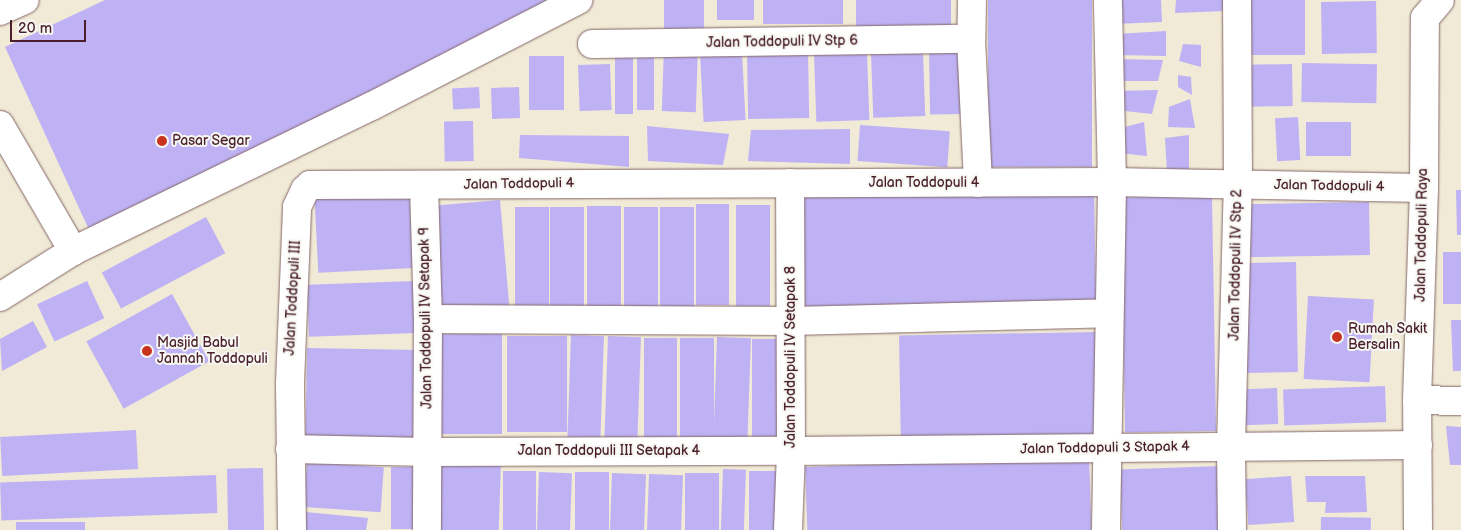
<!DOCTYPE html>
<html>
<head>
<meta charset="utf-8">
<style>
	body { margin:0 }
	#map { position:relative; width:1461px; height:530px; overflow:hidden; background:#f0ead6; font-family:"Balsamiq Sans",sans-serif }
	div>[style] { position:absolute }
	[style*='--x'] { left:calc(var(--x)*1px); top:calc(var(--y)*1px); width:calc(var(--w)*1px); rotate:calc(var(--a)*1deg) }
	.building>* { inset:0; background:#beb2f5; transform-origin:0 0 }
	.roads { filter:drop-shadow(0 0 1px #846667) drop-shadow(0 0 1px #846667) }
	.minor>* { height:28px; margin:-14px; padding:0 14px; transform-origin:14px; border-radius:14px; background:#fff }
	.major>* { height:28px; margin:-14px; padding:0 14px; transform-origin:14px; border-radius:14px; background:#fff }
	.dots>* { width:14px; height:14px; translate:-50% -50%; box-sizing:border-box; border:2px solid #f6f6f2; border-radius:50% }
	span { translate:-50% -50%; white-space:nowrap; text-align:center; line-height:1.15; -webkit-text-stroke:4px #f6f6f2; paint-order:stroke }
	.street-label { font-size:14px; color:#4a1f2b }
	.poi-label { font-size:14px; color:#4a1f2b }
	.left { translate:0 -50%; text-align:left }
	.scale { position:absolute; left:10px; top:20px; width:76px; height:22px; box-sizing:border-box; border:2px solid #4a1f2b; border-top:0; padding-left:6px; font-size:15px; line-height:18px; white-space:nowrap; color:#4a1f2b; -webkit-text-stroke:4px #f6f6f2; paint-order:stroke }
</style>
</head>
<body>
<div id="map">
	<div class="building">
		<i style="clip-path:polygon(105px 0,552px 0,91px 234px,5px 47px)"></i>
		<i style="left:664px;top:0;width:40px;height:29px"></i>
		<i style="left:717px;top:0;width:37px;height:20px"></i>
		<i style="left:763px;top:0;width:80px;height:24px"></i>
		<i style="left:856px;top:0;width:95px;height:27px"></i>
		<i style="left:988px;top:0;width:104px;height:167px"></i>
		<i style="clip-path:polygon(1121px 0,1161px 0,1162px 22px,1113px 24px)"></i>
		<i style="clip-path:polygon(1176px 0,1226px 0,1225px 11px,1175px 13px)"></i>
		<i style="left:1241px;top:0;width:64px;height:55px"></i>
		<i style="left:1376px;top:1px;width:52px;height:55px;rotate:89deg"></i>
		<i style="clip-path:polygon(1166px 31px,1166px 56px,1115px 55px,1117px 34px)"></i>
		<i style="clip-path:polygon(1183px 44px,1201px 45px,1201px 67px,1179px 61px)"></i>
		<i style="left:664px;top:47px;width:34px;height:64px;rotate:2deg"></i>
		<i style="left:963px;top:51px;width:63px;height:34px;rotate:89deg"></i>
		<i style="left:742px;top:52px;width:68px;height:42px;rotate:87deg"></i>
		<i style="left:808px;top:52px;width:66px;height:61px;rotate:89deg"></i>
		<i style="left:923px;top:52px;width:64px;height:52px;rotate:88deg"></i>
		<i style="left:615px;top:53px;width:18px;height:61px"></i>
		<i style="left:637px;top:53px;width:17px;height:57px"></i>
		<i style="left:867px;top:53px;width:67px;height:53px;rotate:88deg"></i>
		<i style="left:529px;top:56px;width:35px;height:54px"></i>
		<i style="clip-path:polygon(1116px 59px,1163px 60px,1158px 81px,1114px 81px)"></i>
		<i style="left:1302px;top:63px;width:75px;height:39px;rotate:1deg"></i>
		<i style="left:610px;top:64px;width:46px;height:32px;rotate:88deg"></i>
		<i style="left:1292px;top:64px;width:42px;height:46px;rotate:89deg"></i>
		<i style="clip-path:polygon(1178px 75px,1191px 77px,1192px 95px,1178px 87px)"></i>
		<i style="left:479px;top:87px;width:21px;height:27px;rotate:87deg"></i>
		<i style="left:519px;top:87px;width:31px;height:28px;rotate:88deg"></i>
		<i style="clip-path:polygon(1158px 90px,1152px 114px,1116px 110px,1116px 91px)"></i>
		<i style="clip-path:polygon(1190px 99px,1195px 128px,1168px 127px,1169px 107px)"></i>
		<i style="left:1298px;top:117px;width:43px;height:23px;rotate:87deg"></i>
		<i style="left:473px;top:121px;width:40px;height:29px;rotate:89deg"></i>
		<i style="clip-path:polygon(1144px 122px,1147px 156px,1119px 153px,1121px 128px)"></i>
		<i style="left:1351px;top:122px;width:34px;height:45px;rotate:90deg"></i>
		<i style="left:860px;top:125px;width:90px;height:36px;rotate:4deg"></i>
		<i style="clip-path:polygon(647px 126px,729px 134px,723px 165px,648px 161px)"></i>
		<i style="clip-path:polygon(850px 129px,850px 164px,748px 161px,751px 130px)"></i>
		<i style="clip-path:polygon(520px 135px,629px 136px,629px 167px,519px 158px)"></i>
		<i style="clip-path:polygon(1189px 135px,1189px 176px,1167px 172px,1165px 138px)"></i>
		<i style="left:409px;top:187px;width:81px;height:95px;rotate:87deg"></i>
		<i style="left:1094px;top:187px;width:116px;height:291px;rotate:89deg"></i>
		<i style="clip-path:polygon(1456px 190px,1461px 190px,1461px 235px,1457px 235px)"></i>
		<i style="left:1212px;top:196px;width:235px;height:91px;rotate:89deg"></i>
		<i style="left:500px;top:200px;width:107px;height:67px;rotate:85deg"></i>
		<i style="left:1369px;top:202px;width:53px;height:127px;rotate:89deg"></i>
		<i style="left:696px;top:204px;width:33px;height:101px"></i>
		<i style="left:736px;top:205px;width:34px;height:101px"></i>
		<i style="left:587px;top:206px;width:34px;height:101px"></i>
		<i style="left:515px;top:207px;width:34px;height:101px"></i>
		<i style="left:550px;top:207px;width:34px;height:101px"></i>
		<i style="left:624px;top:207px;width:34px;height:101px"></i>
		<i style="left:660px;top:207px;width:34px;height:101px"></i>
		<i style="left:206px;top:217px;width:41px;height:118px;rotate:62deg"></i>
		<i style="left:1461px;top:252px;width:52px;height:18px;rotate:90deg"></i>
		<i style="left:1296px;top:262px;width:110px;height:52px;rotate:89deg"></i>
		<i style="left:87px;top:281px;width:41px;height:55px;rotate:65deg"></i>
		<i style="left:414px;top:281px;width:52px;height:107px;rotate:88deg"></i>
		<i style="left:172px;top:294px;width:77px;height:98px;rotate:61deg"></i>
		<i style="left:1308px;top:296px;width:66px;height:83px;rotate:3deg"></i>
		<i style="clip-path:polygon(1451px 320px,1461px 320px,1461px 371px,1453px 371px)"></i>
		<i style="clip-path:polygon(33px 321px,47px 347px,2px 371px,0 339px)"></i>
		<i style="left:1095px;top:332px;width:106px;height:196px;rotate:89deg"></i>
		<i style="left:435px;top:334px;width:67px;height:100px"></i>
		<i style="left:571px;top:335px;width:33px;height:102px;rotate:2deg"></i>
		<i style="left:507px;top:336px;width:60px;height:96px"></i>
		<i style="left:608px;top:336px;width:33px;height:102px;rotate:2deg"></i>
		<i style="left:717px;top:337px;width:34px;height:101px;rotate:2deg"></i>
		<i style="left:644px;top:338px;width:33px;height:100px"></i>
		<i style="left:680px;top:338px;width:34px;height:101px"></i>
		<i style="left:752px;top:339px;width:25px;height:101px"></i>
		<i style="left:419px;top:350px;width:94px;height:112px;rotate:91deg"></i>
		<i style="left:1385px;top:386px;width:36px;height:102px;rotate:88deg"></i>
		<i style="left:1277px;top:388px;width:36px;height:34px;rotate:88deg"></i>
		<i style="clip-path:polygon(1446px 426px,1461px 427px,1461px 465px,1450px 465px)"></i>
		<i style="left:136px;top:430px;width:39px;height:136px;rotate:87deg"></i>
		<i style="left:1089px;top:457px;width:73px;height:284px;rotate:88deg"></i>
		<i style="left:441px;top:461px;width:60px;height:69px;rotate:2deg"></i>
		<i style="left:307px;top:462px;width:77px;height:45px;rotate:4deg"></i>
		<i style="left:1221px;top:466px;width:64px;height:101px;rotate:88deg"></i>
		<i style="left:391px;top:467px;width:26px;height:62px"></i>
		<i style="left:263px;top:468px;width:62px;height:36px;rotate:89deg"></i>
		<i style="left:723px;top:469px;width:23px;height:61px;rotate:2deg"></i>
		<i style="left:503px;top:471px;width:33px;height:59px"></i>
		<i style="left:749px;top:471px;width:30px;height:59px"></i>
		<i style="left:539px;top:472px;width:33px;height:58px;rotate:2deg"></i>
		<i style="left:575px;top:472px;width:34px;height:58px"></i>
		<i style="left:612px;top:473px;width:34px;height:57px;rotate:2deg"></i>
		<i style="left:685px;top:473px;width:34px;height:57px"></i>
		<i style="left:649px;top:474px;width:34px;height:56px;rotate:2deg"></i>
		<i style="left:216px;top:475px;width:38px;height:216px;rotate:88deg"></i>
		<i style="left:1291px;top:476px;width:46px;height:46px;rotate:86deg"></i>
		<i style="clip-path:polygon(1305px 476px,1365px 476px,1367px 512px,1325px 513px,1326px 502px,1307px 502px)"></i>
		<i style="clip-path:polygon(306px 512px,368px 518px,366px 530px,304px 530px)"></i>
		<i style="left:1321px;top:517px;width:50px;height:13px;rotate:1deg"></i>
		<i style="left:85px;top:522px;width:8px;height:69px;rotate:90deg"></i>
	</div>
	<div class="roads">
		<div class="minor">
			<i style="--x:972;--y:0;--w:39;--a:91"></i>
			<i style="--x:971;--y:39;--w:144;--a:87.2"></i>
			<i style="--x:0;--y:11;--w:27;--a:-24"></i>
			<i style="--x:592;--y:44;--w:379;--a:-0.8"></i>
			<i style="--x:0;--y:125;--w:146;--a:59.9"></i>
			<i style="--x:424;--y:185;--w:134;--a:88.3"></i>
			<i style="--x:428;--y:319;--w:211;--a:90.3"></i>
			<i style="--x:0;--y:297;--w:86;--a:-32.2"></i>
			<i style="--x:73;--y:251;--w:332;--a:-25.9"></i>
			<i style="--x:372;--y:106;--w:232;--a:-27.2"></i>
			<i style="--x:428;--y:319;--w:363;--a:0.3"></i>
			<i style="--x:791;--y:321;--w:318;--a:-1.4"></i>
			<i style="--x:1417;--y:400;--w:44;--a:1.3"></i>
			<i style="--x:290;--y:449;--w:138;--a:1.2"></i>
			<i style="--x:428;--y:452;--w:363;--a:-0.2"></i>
			<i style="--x:791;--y:451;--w:627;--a:-0.55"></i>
			<i style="--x:292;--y:530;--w:147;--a:-90.8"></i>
			<i style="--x:290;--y:383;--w:176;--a:-87.7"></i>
			<i style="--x:297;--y:207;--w:19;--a:-65"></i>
			<i style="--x:305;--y:190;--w:7;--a:-45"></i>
			<i style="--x:310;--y:185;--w:802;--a:-0.21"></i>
			<i style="--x:1112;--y:182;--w:312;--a:1.1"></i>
			<i style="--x:788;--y:530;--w:79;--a:-87.8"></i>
			<i style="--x:791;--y:451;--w:268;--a:-90.2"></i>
			<i style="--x:1106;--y:530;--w:348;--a:-89"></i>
			<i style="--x:1112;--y:182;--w:182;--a:-91.3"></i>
			<i style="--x:1232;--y:530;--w:84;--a:-90.7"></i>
			<i style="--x:1231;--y:446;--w:262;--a:-88.5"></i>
			<i style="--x:1238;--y:184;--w:184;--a:-90.3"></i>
		</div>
		<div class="major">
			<i style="--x:1418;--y:530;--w:130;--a:-90.4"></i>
			<i style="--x:1417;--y:400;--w:212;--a:-88.1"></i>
			<i style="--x:1424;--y:188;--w:170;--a:-89.7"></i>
			<i style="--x:1425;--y:18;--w:23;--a:-50"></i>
		</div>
	</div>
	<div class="dots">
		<i style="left:162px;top:141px;background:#c8321e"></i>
		<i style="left:1337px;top:337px;background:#c8321e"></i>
		<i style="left:147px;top:351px;background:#c8321e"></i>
	</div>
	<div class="street-label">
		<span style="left:782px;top:42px;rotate:-1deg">Jalan Toddopuli IV Stp 6</span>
		<span style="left:924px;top:183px">Jalan Toddopuli 4</span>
		<span style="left:519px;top:184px;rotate:-1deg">Jalan Toddopuli 4</span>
		<span style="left:1329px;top:186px;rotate:1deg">Jalan Toddopuli 4</span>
		<span style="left:1422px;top:235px;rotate:-89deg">Jalan Toddopuli Raya</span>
		<span style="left:1236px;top:265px;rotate:-89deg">Jalan Toddopuli IV Stp 2</span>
		<span style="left:293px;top:298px;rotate:-87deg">Jalan Toddopuli III</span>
		<span style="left:426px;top:318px;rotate:-91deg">Jalan Toddopuli IV Setapak 9</span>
		<span style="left:791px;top:357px;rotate:-90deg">Jalan Toddopuli IV Setapak 8</span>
		<span style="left:1105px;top:448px;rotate:-1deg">Jalan Toddopuli 3 Stapak 4</span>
		<span style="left:609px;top:451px">Jalan Toddopuli III Setapak 4</span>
	</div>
	<div class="poi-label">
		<span class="left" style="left:172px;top:141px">Pasar Segar</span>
		<span class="left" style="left:1348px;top:337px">Rumah Sakit<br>Bersalin</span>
		<span class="left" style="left:157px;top:351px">Masjid Babul<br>Jannah Toddopuli</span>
	</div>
	<div class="scale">20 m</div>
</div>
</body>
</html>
